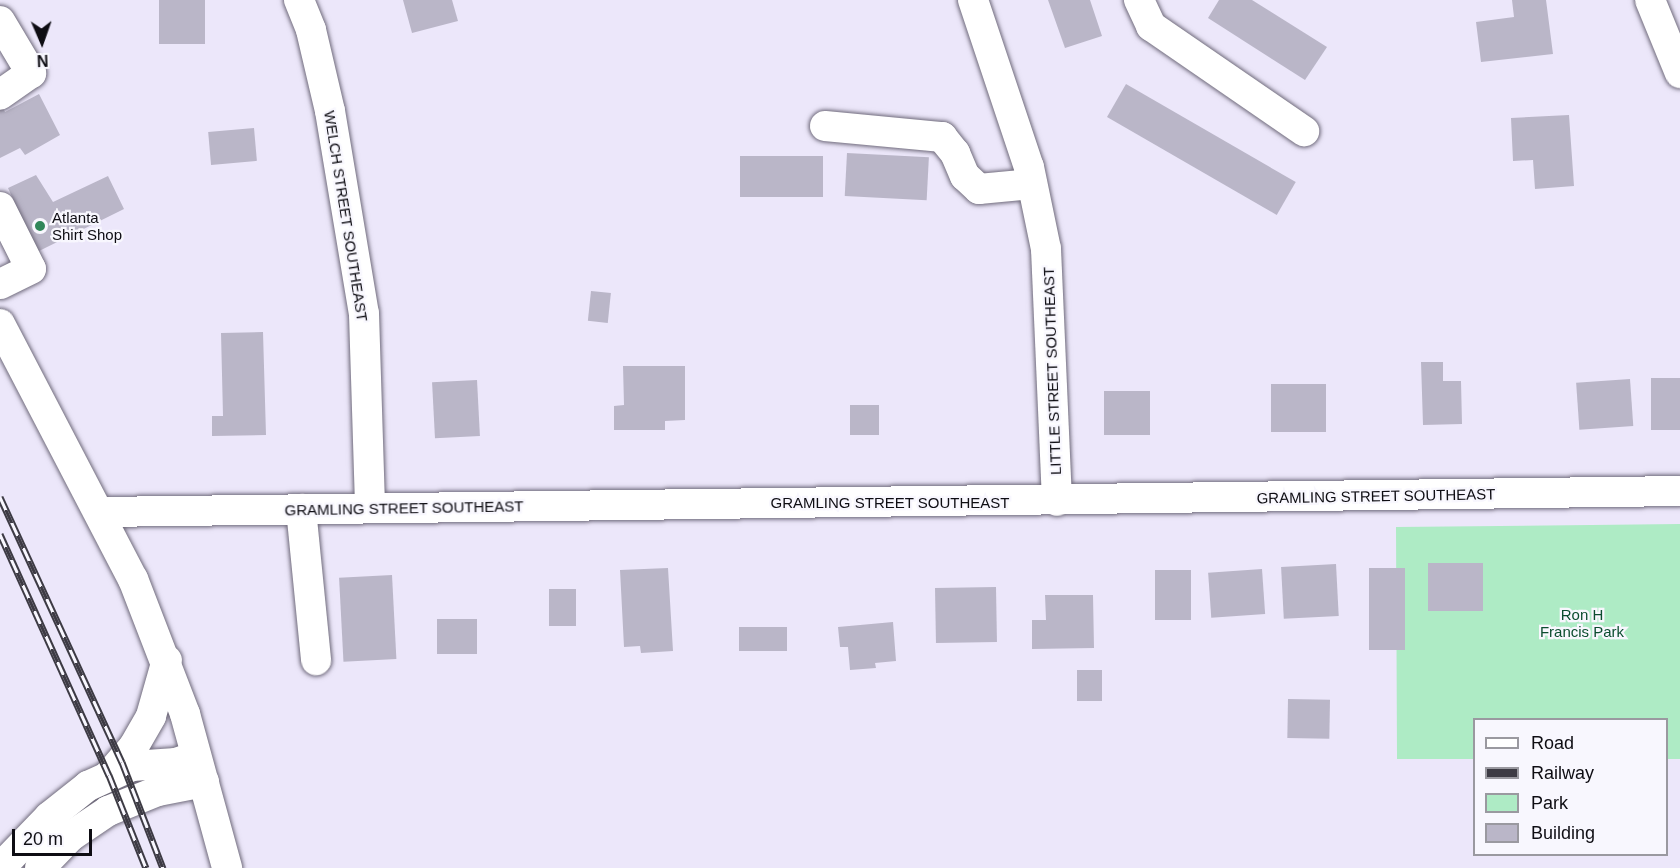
<!DOCTYPE html>
<html>
<head>
<meta charset="utf-8">
<style>
	body { margin:0 }
	#map { position:relative; width:1680px; height:868px; overflow:hidden; background:#ece7fa; font-family:Helvetica,sans-serif }
	div>[style] { position:absolute }
	[style*='--x'] { left:calc(var(--x)*1px); top:calc(var(--y)*1px); width:calc(var(--w)*1px); rotate:calc(var(--a)*1deg) }
	.green>* { inset:0; background:#aeebc5 }
	.building>* { inset:0; background:#bab6c8; transform-origin:0 0 }
	.roads { filter:drop-shadow(0 0 2px #706b7c) drop-shadow(0 0 2px #706b7c) }
	.minor>* { height:30px; margin:-15px; padding:0 15px; transform-origin:15px; border-radius:15px; background:#fff }
	.rail>* { height:7px; margin-top:-3.5px; transform-origin:0; background:repeating-linear-gradient(90deg,#f8f7fe 0 14px,#3d3b44 0 28px); box-sizing:border-box; border-block:2px solid #3d3b44 }
	.dots>* { width:16px; height:16px; translate:-50% -50%; box-sizing:border-box; border:3px solid #f8f7fe; border-radius:50% }
	span { translate:-50% -50%; white-space:nowrap; text-align:center; line-height:1.15; -webkit-text-stroke:4.5px #f8f7fe; paint-order:stroke }
	.street-label { font-size:15px; color:#0e0d13 }
	.poi-label { font-size:15px; color:#0e0d13 }
	.left { translate:0 -50%; text-align:left }
	.park-label { font-size:15px; color:#0b4d2f }
	.legend { position:absolute; left:1473px; top:718px; width:195px; height:138px; box-sizing:border-box; background:#f8f7fe; border:2px solid #9a99a0; margin:0; padding:8px 10px; list-style:none; font-size:18px; color:#0e0d13 }
	.legend li { display:flex; align-items:center; gap:12px; height:30px }
	.legend b { width:30px; border:2px solid #9a99a0 }
	.north { position:absolute; left:12px; top:12px; width:60px; height:60px; -webkit-text-stroke:4px #f8f7fe; paint-order:stroke; rotate:178deg; font-size:16px; font-weight:700; line-height:24px; text-align:center; color:#0e0d13 }
	.north::after { content:''; display:block; margin:auto; width:21px; height:27px; background:#0e0d13; clip-path:polygon(50% 0,100% 100%,50% 72%,0 100%) }
	.scale { position:absolute; left:12px; top:829px; width:80px; height:27px; box-sizing:border-box; border:3px solid #0e0d13; border-top:0; padding-left:8px; font-size:18px; line-height:21px; white-space:nowrap; color:#0e0d13; -webkit-text-stroke:4px #f8f7fe; paint-order:stroke }
</style>
</head>
<body>
<div id="map">
	<div class="green">
		<i style="clip-path:polygon(1680px 524px,1680px 759px,1667px 759px,1666px 720px,1474px 720px,1474px 759px,1397px 759px,1396px 527px)"></i>
	</div>
	<div class="building">
		<i style="left:159px;top:0;width:46px;height:44px"></i>
		<i style="clip-path:polygon(403px 0,452px 0,458px 21px,412px 33px)"></i>
		<i style="clip-path:polygon(1048px 0,1090px 0,1102px 36px,1065px 48px)"></i>
		<i style="clip-path:polygon(1219px 0,1252px 0,1327px 47px,1305px 80px,1208px 18px)"></i>
		<i style="clip-path:polygon(1512px 0,1546px 0,1553px 54px,1481px 62px,1476px 22px,1514px 17px)"></i>
		<i style="left:1126px;top:84px;width:196px;height:38px;rotate:30deg"></i>
		<i style="clip-path:polygon(39px 94px,60px 135px,25px 155px,20px 148px,0 158px,0 100px,5px 112px)"></i>
		<i style="clip-path:polygon(1569px 115px,1574px 186px,1535px 189px,1533px 160px,1513px 161px,1511px 118px)"></i>
		<i style="left:254px;top:128px;width:33px;height:46px;rotate:85deg"></i>
		<i style="left:847px;top:153px;width:82px;height:43px;rotate:3deg"></i>
		<i style="left:740px;top:156px;width:83px;height:41px"></i>
		<i style="clip-path:polygon(36px 175px,53px 202px,108px 176px,124px 209px,37px 252px,8px 188px)"></i>
		<i style="left:591px;top:291px;width:20px;height:30px;rotate:6deg"></i>
		<i style="clip-path:polygon(263px 332px,266px 435px,212px 436px,212px 416px,223px 416px,221px 333px)"></i>
		<i style="clip-path:polygon(1421px 362px,1443px 362px,1443px 381px,1461px 381px,1462px 424px,1423px 425px)"></i>
		<i style="clip-path:polygon(623px 366px,685px 366px,685px 420px,665px 421px,665px 430px,614px 430px,614px 406px,624px 405px)"></i>
		<i style="left:1651px;top:378px;width:29px;height:52px"></i>
		<i style="left:1630px;top:379px;width:47px;height:54px;rotate:86deg"></i>
		<i style="left:477px;top:380px;width:56px;height:45px;rotate:87deg"></i>
		<i style="left:1271px;top:384px;width:55px;height:48px"></i>
		<i style="left:1150px;top:391px;width:44px;height:46px;rotate:90deg"></i>
		<i style="left:850px;top:405px;width:29px;height:30px"></i>
		<i style="left:1428px;top:563px;width:55px;height:48px"></i>
		<i style="left:1336px;top:564px;width:52px;height:55px;rotate:87deg"></i>
		<i style="clip-path:polygon(668px 568px,673px 651px,641px 653px,640px 646px,624px 647px,620px 570px)"></i>
		<i style="left:1369px;top:568px;width:36px;height:82px"></i>
		<i style="left:1262px;top:569px;width:45px;height:54px;rotate:86deg"></i>
		<i style="left:1155px;top:570px;width:36px;height:50px"></i>
		<i style="left:392px;top:575px;width:84px;height:53px;rotate:87deg"></i>
		<i style="left:996px;top:587px;width:55px;height:61px;rotate:89deg"></i>
		<i style="left:549px;top:589px;width:27px;height:37px"></i>
		<i style="clip-path:polygon(1045px 595px,1093px 595px,1094px 648px,1032px 649px,1032px 620px,1046px 620px)"></i>
		<i style="left:437px;top:619px;width:40px;height:35px"></i>
		<i style="clip-path:polygon(893px 622px,896px 661px,875px 663px,876px 668px,850px 670px,848px 647px,840px 647px,838px 627px)"></i>
		<i style="left:739px;top:627px;width:48px;height:24px"></i>
		<i style="left:1077px;top:670px;width:25px;height:31px"></i>
		<i style="left:1288px;top:699px;width:42px;height:39px;rotate:1deg"></i>
	</div>
	<div class="roads">
		<div class="minor">
			<i style="--x:299;--y:0;--w:32;--a:68"></i>
			<i style="--x:311;--y:30;--w:83;--a:76.8"></i>
			<i style="--x:330;--y:111;--w:206;--a:80.5"></i>
			<i style="--x:364;--y:314;--w:194;--a:88.2"></i>
			<i style="--x:973;--y:0;--w:176;--a:71.5"></i>
			<i style="--x:1029;--y:167;--w:84;--a:78.3"></i>
			<i style="--x:1046;--y:249;--w:252;--a:87.5"></i>
			<i style="--x:1139;--y:0;--w:29;--a:65"></i>
			<i style="--x:1151;--y:26;--w:186;--a:34.5"></i>
			<i style="--x:1650;--y:0;--w:79;--a:67.7"></i>
			<i style="--x:0;--y:21;--w:61;--a:59.2"></i>
			<i style="--x:31;--y:73;--w:38;--a:145"></i>
			<i style="--x:825;--y:126;--w:118;--a:5.4"></i>
			<i style="--x:942;--y:137;--w:21;--a:51"></i>
			<i style="--x:955;--y:153;--w:25;--a:67"></i>
			<i style="--x:965;--y:176;--w:19;--a:43"></i>
			<i style="--x:979;--y:189;--w:53;--a:-5.4"></i>
			<i style="--x:0;--y:207;--w:69;--a:63.4"></i>
			<i style="--x:31;--y:269;--w:34;--a:154"></i>
			<i style="--x:0;--y:324;--w:288;--a:62.5"></i>
			<i style="--x:133;--y:579;--w:145;--a:68.9"></i>
			<i style="--x:185;--y:714;--w:160;--a:74.7"></i>
			<i style="--x:301;--y:509;--w:152;--a:84.3"></i>
			<i style="--x:100;--y:512;--w:1580;--a:-0.76"></i>
			<i style="--x:109;--y:775;--w:38;--a:-49"></i>
			<i style="--x:134;--y:746;--w:34;--a:-60"></i>
			<i style="--x:151;--y:716;--w:58;--a:-74.1"></i>
			<i style="--x:0;--y:868;--w:71;--a:-46.1"></i>
			<i style="--x:49;--y:817;--w:50;--a:-38.5"></i>
			<i style="--x:88;--y:786;--w:48;--a:-24.4"></i>
			<i style="--x:132;--y:766;--w:44;--a:-3.9"></i>
			<i style="--x:176;--y:763;--w:21;--a:-19"></i>
			<i style="--x:40;--y:868;--w:45;--a:-45.9"></i>
			<i style="--x:71;--y:836;--w:45;--a:-34"></i>
			<i style="--x:108;--y:811;--w:54;--a:-21.8"></i>
			<i style="--x:158;--y:791;--w:47;--a:-11.1"></i>
		</div>
	</div>
	<div class="rail">
		<i style="--x:0;--y:497;--w:292;--a:65.3"></i>
		<i style="--x:122;--y:762;--w:114;--a:68.9"></i>
		<i style="--x:0;--y:534;--w:265;--a:65.7"></i>
		<i style="--x:109;--y:775;--w:100;--a:68.3"></i>
	</div>
	<div class="dots">
		<i style="left:40px;top:226px;background:#31875a"></i>
	</div>
	<div class="street-label">
		<span style="left:346px;top:216px;rotate:81deg">WELCH STREET SOUTHEAST</span>
		<span style="left:1052px;top:371px;rotate:-92deg">LITTLE STREET SOUTHEAST</span>
		<span style="left:1376px;top:496px;rotate:-1deg">GRAMLING STREET SOUTHEAST</span>
		<span style="left:890px;top:503px">GRAMLING STREET SOUTHEAST</span>
		<span style="left:404px;top:508px;rotate:-1deg">GRAMLING STREET SOUTHEAST</span>
	</div>
	<div class="poi-label">
		<span class="left" style="left:52px;top:226px">Atlanta<br>Shirt Shop</span>
	</div>
	<div class="park-label">
		<span style="left:1582px;top:623px">Ron H<br>Francis Park</span>
	</div>
	<ul class="legend">
	<li><b style="height:8px;background:#fff"></b>Road</li>
	<li><b style="height:8px;background:#3d3b44"></b>Railway</li>
	<li><b style="height:16px;background:#aeebc5"></b>Park</li>
	<li><b style="height:16px;background:#bab6c8"></b>Building</li>
	</ul>
	<div class="north">N</div>
	<div class="scale">20 m</div>
</div>
</body>
</html>
